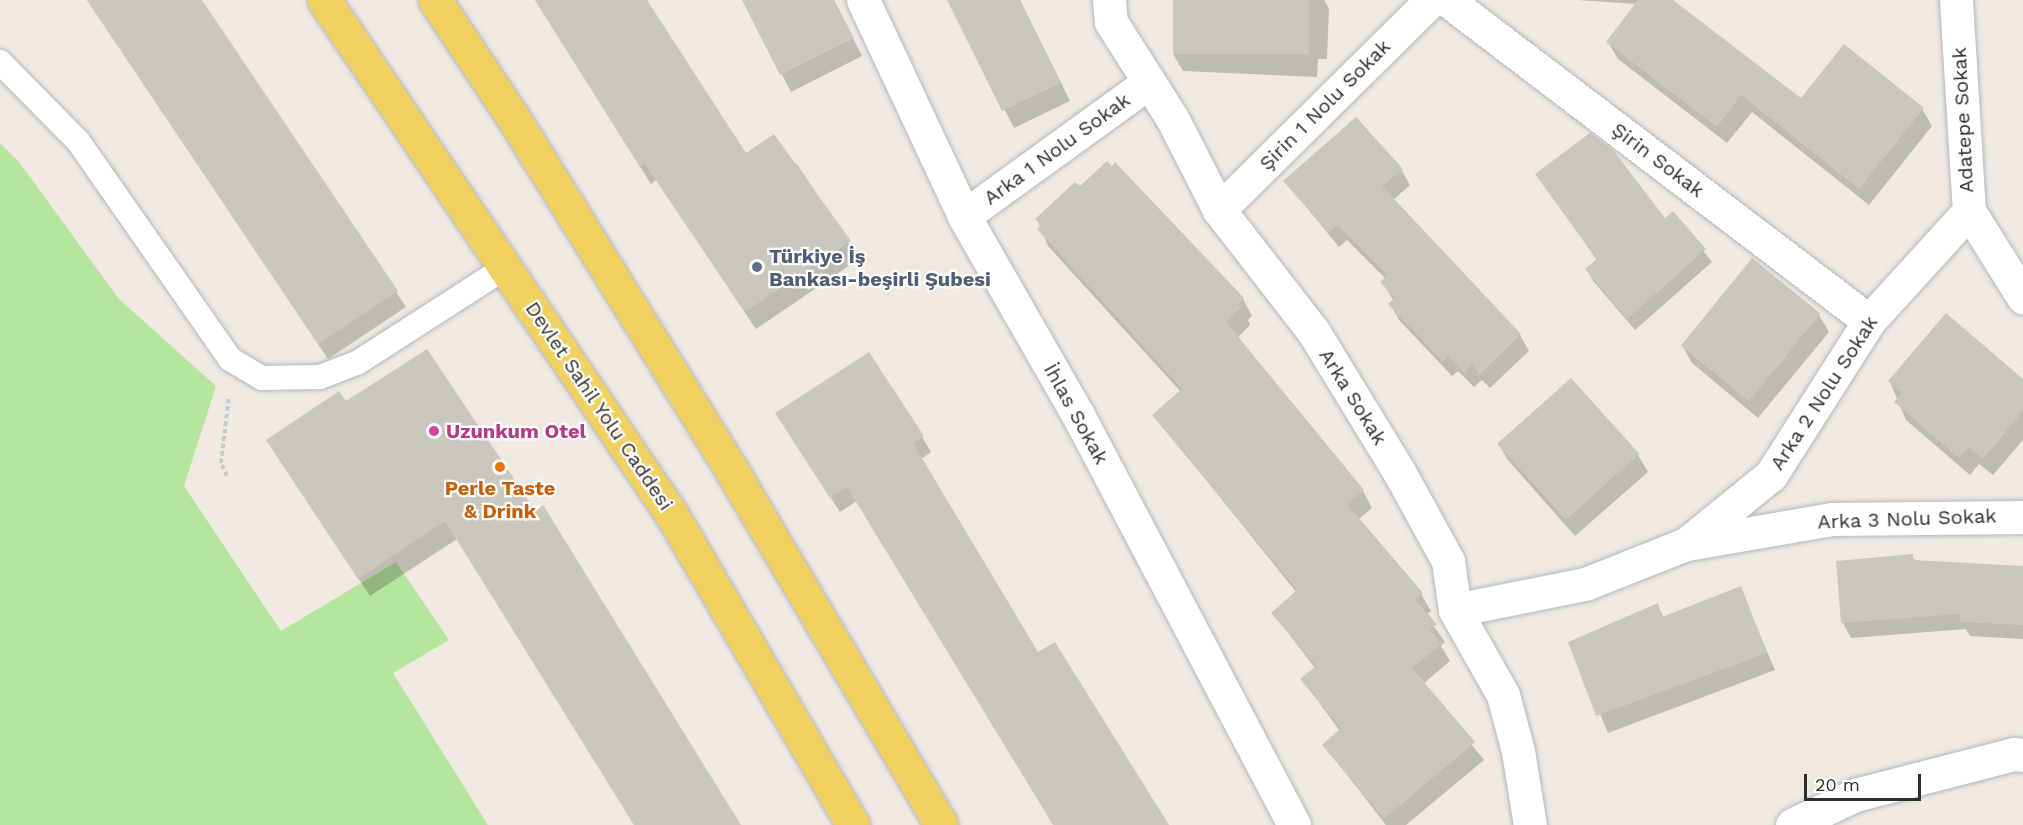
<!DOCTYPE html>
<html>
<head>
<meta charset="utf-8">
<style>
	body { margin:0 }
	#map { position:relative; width:2023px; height:825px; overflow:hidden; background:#efe9e1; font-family:"Work Sans",sans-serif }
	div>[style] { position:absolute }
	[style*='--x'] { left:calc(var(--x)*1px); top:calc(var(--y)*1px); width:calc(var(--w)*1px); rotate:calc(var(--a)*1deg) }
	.green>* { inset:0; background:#b6e59e }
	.shadow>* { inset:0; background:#0003 }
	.building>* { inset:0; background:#cbc7bf; transform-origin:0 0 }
	.path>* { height:4px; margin-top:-2px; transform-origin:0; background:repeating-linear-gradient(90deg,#c9c9c9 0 4.5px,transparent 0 7.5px) }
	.roads { filter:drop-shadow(0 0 2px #b4b7c1) drop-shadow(0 0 2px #b4b7c1) }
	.lane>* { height:24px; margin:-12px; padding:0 12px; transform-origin:12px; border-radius:12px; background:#fff }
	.street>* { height:33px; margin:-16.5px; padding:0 16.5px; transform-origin:16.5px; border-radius:16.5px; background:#fff }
	.secondary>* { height:33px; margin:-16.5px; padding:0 16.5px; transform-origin:16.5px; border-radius:16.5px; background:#fff }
	.primary>* { height:33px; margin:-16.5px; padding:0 16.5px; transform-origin:16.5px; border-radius:16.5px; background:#f2d163 }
	.dots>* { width:16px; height:16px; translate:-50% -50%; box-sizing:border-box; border:3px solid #fff; border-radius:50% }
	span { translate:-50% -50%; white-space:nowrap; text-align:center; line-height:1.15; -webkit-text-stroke:4.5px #fff; paint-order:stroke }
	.street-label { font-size:20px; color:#2e2e2e }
	.service-label { font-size:20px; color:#4e5e75; font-weight:700 }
	.left { translate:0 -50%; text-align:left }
	.hotel-label { font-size:20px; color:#b23c85; font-weight:700 }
	.food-label { font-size:20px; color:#c56008; font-weight:700 }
	.scale { position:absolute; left:1804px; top:774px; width:117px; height:27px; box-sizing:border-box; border:3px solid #2e2e2e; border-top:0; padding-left:8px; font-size:18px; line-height:21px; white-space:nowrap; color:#2e2e2e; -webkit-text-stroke:4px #fff; paint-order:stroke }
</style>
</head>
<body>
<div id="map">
	<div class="green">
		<i style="clip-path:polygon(0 143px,19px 162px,119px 299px,216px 386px,184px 486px,281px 631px,396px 562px,449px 640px,393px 673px,488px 825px,0 825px)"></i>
	</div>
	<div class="shadow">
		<i style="clip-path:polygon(87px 0,201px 0,406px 307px,328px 359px)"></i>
		<i style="clip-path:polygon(535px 0,645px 0,745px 155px,797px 164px,859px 259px,756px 329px,656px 180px,651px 184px)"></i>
		<i style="clip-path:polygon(744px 0,834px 0,862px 56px,791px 92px)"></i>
		<i style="clip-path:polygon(949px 0,1020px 0,1070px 101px,1014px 128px)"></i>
		<i style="clip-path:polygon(1174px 0,1324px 0,1329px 9px,1327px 59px,1318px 59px,1317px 77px,1183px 71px,1173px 54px)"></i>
		<i style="clip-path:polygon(1577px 0,1671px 0,1801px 100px,1922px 109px,1932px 126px,1869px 205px,1752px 112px,1727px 143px,1618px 59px,1608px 42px,1637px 4px)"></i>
		<i style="clip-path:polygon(1401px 169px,1410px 185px,1393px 200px,1520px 335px,1529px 351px,1490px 388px,1482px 380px,1474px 387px,1458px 371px,1452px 376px,1399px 320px,1390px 304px,1394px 301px,1382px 282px,1386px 279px,1347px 240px,1339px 247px,1285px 181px)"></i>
		<i style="clip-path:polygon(1537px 175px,1664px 220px,1673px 213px,1712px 262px,1635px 330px,1594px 282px,1587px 270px,1597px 260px)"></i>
		<i style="clip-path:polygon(1037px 219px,1243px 299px,1252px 316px,1248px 320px,1250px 325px,1237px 338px,1363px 491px,1372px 508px,1358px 520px,1421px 594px,1431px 611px,1426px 615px,1445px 642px,1441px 646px,1450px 661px,1423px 684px,1484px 760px,1406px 825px,1386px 825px,1324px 745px,1340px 731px,1302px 679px,1315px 668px,1273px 613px,1297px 593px,1154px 415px,1181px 392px,1048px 246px)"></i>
		<i style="clip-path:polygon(1819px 315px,1829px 332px,1758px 418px,1692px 363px,1682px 345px)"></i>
		<i style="clip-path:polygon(1570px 380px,1638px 455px,1648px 472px,1575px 536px,1508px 460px,1498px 443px)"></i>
		<i style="clip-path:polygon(2023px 381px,2023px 440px,1993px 475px,1979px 464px,1970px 475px,1906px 420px,1890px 382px)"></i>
		<i style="clip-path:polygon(345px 403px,739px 825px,635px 825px,457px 539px,370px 596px,279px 459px)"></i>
		<i style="clip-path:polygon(786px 429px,922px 437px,931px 452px,921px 459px,1038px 654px,1167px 825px,1054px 825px,857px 501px,840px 512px)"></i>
		<i style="clip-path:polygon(1912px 556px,1916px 562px,2023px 567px,2023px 639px,1970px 636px,1966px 629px,1851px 638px,1843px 623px)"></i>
		<i style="clip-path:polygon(1740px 588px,1775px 670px,1608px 733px,1570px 642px,1657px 605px,1664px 618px)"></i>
	</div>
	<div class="building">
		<i style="clip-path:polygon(87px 0,202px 0,398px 291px,318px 344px)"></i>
		<i style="clip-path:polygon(535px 0,647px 0,746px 153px,774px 134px,851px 241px,745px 312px,645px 164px,640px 167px)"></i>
		<i style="clip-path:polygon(742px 0,834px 0,854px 38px,780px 75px)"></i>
		<i style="clip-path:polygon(947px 0,1020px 0,1061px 83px,1002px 111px)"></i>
		<i style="left:1173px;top:0;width:136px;height:54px"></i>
		<i style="clip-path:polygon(1638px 0,1673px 0,1801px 98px,1844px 44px,1924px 108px,1859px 189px,1741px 95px,1717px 127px,1606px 42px)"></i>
		<i style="clip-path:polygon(1356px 117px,1403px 169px,1382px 186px,1521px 334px,1480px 374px,1472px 365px,1464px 373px,1448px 356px,1443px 362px,1388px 304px,1395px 298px,1380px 282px,1387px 275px,1338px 225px,1329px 233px,1283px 181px)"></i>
		<i style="clip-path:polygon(1590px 133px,1613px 150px,1665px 218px,1673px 211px,1706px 249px,1627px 319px,1585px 269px,1597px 259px,1535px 174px)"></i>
		<i style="clip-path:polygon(1107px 161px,1112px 166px,1115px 162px,1244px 298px,1238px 304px,1242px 307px,1226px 322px,1364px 490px,1347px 504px,1423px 593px,1415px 600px,1437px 624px,1430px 630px,1442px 644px,1412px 668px,1475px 742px,1384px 819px,1322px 745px,1341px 728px,1300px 679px,1316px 666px,1271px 613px,1297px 590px,1152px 415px,1182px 389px,1037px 229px,1041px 225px,1035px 219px,1075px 182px,1080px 186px)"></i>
		<i style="left:1752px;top:258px;width:88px;height:113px;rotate:39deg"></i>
		<i style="clip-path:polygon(1946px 313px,2023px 379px,2023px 411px,1983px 459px,1969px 447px,1959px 458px,1894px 402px,1902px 393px,1888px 381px)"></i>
		<i style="clip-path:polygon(427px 349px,535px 510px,543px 505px,741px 825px,634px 825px,445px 521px,358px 579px,266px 440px,339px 391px,346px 401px)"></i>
		<i style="clip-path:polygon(869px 352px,924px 436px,913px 443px,1038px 652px,1055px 642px,1169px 825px,1053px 825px,847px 487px,830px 498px,775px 413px)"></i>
		<i style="left:1571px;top:378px;width:102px;height:99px;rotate:48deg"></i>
		<i style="clip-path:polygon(1913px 554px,1913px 560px,2023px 566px,2023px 625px,1960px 622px,1960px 614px,1841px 623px,1836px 561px)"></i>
		<i style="clip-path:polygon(1741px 586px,1767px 653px,1596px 716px,1568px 642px,1658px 603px,1662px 617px)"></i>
	</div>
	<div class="path">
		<i style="--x:227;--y:476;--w:14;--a:-115"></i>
		<i style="--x:221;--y:463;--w:67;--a:-83.2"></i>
	</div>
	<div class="roads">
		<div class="lane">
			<i style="--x:0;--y:62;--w:111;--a:45.4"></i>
			<i style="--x:78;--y:141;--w:266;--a:55.1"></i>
			<i style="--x:230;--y:359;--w:37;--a:31"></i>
			<i style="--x:262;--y:378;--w:58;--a:-1"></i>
			<i style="--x:320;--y:377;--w:40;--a:-21"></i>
			<i style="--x:357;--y:363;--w:177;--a:-32.8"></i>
		</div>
		<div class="street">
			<i style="--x:863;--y:0;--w:238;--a:64.9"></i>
			<i style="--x:964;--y:216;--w:229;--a:60.2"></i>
			<i style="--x:1078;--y:415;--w:463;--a:62.2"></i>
			<i style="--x:1109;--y:0;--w:22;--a:85"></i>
			<i style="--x:1111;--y:22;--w:114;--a:57.6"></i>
			<i style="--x:1172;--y:118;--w:103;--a:62.9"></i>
			<i style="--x:1219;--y:210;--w:153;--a:52.2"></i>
			<i style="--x:1313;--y:331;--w:163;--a:58.6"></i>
			<i style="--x:1398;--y:470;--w:104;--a:61.2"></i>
			<i style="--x:1448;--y:561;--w:49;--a:81.9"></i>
			<i style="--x:1455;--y:610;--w:98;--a:60.5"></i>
			<i style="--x:1503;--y:695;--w:58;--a:75"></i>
			<i style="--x:1518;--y:751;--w:75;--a:80.8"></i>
			<i style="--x:1447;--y:0;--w:530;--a:37.26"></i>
			<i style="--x:1956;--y:0;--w:211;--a:86.5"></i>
			<i style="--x:1969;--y:211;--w:102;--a:57.9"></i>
			<i style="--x:1219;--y:210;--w:298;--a:-44.7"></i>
			<i style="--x:964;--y:216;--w:228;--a:-35.9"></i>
			<i style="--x:1687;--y:544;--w:147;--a:-9.8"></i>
			<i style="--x:1832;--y:519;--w:191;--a:-0.6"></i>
			<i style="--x:1455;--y:610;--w:133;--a:-11.3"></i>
			<i style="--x:1585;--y:584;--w:109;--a:-21.6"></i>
			<i style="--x:1686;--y:544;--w:109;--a:-39.1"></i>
			<i style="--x:1771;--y:475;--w:183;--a:-57.5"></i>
			<i style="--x:1869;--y:321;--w:149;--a:-47.7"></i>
		</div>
		<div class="secondary">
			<i style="--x:1792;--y:825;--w:70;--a:-25.5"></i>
			<i style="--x:1855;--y:795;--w:164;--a:-14.5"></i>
			<i style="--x:2014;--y:754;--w:9;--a:6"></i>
		</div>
		<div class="primary">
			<i style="--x:324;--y:0;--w:622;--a:55.95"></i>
			<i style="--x:672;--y:515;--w:359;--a:59.7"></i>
			<i style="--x:435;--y:0;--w:143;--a:56.4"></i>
			<i style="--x:514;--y:119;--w:414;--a:58.2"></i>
			<i style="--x:732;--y:471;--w:411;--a:59.4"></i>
		</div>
	</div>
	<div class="dots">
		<i style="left:757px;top:267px;background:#5c6f8a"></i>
		<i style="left:434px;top:431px;background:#d1479c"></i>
		<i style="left:500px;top:467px;background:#e8710a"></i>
	</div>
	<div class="street-label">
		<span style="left:1325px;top:105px;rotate:-45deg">Şirin 1 Nolu Sokak</span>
		<span style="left:1963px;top:120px;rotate:-93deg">Adatepe Sokak</span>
		<span style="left:1057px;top:149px;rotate:-36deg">Arka 1 Nolu Sokak</span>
		<span style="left:1658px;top:160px;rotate:37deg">Şirin Sokak</span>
		<span style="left:1824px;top:393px;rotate:-57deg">Arka 2 Nolu Sokak</span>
		<span style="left:1353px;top:397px;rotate:58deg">Arka Sokak</span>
		<span style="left:599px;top:406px;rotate:56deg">Devlet Sahil Yolu Caddesi</span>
		<span style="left:1076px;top:414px;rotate:61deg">İhlas Sokak</span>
		<span style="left:1907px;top:519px;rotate:-2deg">Arka 3 Nolu Sokak</span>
	</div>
	<div class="service-label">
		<span class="left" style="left:769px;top:268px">Türkiye İş<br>Bankası-beşirli Şubesi</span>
	</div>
	<div class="hotel-label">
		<span class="left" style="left:446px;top:431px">Uzunkum Otel</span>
	</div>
	<div class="food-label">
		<span style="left:500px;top:500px">Perle Taste<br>&amp; Drink</span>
	</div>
	<div class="scale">20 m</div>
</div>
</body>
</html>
